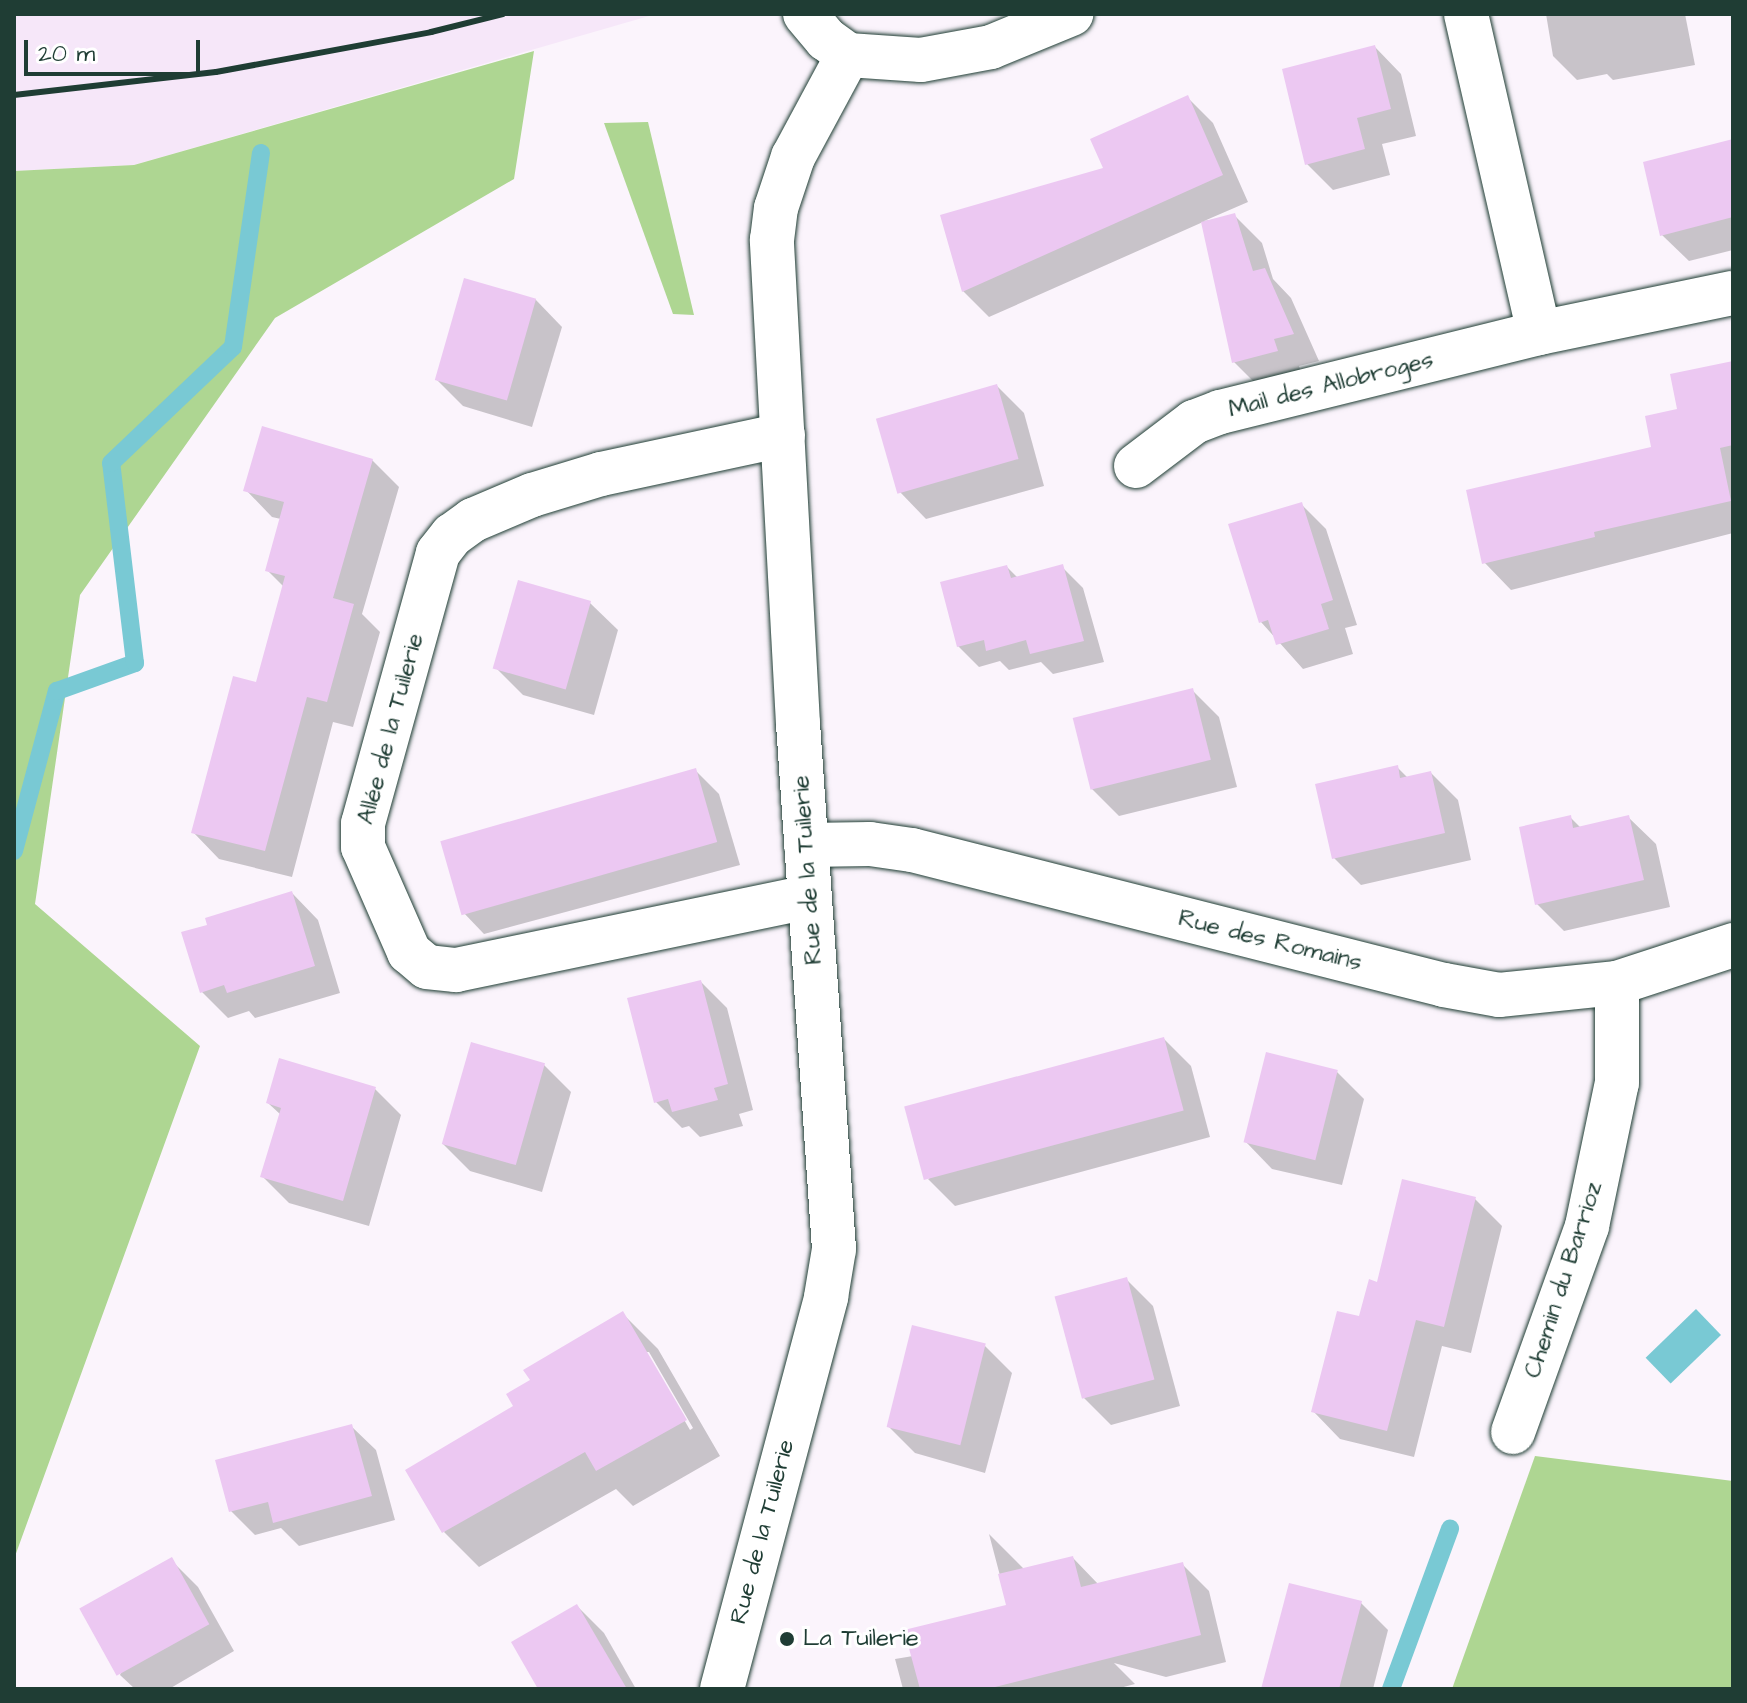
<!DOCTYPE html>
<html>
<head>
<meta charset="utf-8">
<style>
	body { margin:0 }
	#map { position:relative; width:1747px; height:1703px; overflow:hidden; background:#fbf4fc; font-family:"Architects Daughter",sans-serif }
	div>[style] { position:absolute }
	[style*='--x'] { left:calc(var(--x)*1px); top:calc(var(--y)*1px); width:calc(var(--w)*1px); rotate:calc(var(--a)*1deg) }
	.built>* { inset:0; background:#f6e7f9 }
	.green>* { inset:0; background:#aed692 }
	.water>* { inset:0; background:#79c9d4; transform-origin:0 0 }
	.shadow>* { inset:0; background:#0003 }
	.stream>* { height:18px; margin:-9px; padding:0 9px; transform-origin:9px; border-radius:9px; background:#79c9d4 }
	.building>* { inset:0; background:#ecc8f2; transform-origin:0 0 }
	.roads { filter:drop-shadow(0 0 2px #1f3d34) drop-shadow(0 0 2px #1f3d34) }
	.minor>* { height:44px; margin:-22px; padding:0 22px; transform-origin:22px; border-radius:22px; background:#fff }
	.rail>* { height:6px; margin:-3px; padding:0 3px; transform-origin:3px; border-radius:3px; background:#1f3d34 }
	.dots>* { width:22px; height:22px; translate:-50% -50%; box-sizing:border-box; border:4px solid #fff; border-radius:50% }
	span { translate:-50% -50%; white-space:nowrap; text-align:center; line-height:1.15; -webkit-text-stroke:6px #fff; paint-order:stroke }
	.street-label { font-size:24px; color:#1f3d34 }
	.poi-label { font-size:24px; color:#1f3d34 }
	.left { translate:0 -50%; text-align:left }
	.frame { position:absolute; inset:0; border:16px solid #1f3d34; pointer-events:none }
	.scale { position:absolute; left:24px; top:40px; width:176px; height:36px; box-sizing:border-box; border:4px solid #1f3d34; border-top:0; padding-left:10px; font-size:24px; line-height:28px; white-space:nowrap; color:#1f3d34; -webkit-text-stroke:6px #fff; paint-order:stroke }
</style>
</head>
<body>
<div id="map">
	<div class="built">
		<i style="clip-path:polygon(14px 14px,656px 14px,134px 165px,14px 171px)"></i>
	</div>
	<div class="green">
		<i style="clip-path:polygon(534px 51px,514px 179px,275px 318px,80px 595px,35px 904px,200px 1046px,14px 1559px,14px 171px,134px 165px)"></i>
		<i style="clip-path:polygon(648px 122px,694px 315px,673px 314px,604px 123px)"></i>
		<i style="clip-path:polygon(1535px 1456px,1733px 1481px,1733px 1689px,1452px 1689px)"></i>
	</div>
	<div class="water">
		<i style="left:1696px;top:1309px;width:36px;height:70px;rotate:46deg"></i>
	</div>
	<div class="shadow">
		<i style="clip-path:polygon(1546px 14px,1685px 14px,1695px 65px,1613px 80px,1607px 74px,1577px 80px,1553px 56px)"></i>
		<i style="clip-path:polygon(1375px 47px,1401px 74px,1416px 136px,1382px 144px,1390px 175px,1333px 190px,1307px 164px)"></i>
		<i style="clip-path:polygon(1187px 97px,1213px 123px,1248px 202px,1204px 221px,1235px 216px,1262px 243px,1273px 279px,1291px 298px,1319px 361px,1299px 366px,1303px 378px,1261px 389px,1234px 362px,1203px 222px,989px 317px,963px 291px)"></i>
		<i style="clip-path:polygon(1733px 141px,1733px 250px,1689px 261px,1662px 235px)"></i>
		<i style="clip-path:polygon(535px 299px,562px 327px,532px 427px,463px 406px,436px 379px)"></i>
		<i style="clip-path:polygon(1733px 363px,1733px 533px,1511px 590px,1484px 562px,1653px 448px,1680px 411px)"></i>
		<i style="clip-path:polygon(997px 386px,1024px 413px,1044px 486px,926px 519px,899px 491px)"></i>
		<i style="clip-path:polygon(372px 460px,399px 487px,362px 614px,380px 632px,353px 727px,333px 722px,292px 877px,219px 859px,193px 832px,258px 684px,284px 587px,267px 570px,281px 519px,272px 517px,246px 490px)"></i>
		<i style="clip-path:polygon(1301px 504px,1326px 529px,1357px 625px,1345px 628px,1353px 654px,1303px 669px,1261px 622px)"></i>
		<i style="clip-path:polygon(1007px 567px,1018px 578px,1062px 567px,1083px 588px,1104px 662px,1053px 674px,1041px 662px,1009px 670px,1000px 661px,979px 667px,958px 646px)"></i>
		<i style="clip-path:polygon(519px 583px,590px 603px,618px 630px,594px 715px,523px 695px,496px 668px)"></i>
		<i style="clip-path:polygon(1192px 690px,1219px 717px,1237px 787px,1119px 816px,1092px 789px)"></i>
		<i style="clip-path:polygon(1397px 767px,1408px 778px,1431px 773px,1458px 800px,1471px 860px,1361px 885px,1334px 858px)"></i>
		<i style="clip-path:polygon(695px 770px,719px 794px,740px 865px,484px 934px,461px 910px)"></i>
		<i style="clip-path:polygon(1570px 817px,1581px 828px,1628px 817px,1656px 844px,1670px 907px,1564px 931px,1537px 904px)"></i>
		<i style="clip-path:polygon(292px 893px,318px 920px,340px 993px,255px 1018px,249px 1011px,228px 1018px,202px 992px,210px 926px)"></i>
		<i style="clip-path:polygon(701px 982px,727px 1008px,753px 1110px,739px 1114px,743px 1126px,700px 1137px,689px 1126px,682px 1128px,656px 1102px)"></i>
		<i style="clip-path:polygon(1164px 1039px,1191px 1066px,1210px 1137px,955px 1206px,928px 1179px)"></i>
		<i style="clip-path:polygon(544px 1065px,571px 1092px,542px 1192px,470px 1171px,443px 1144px)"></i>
		<i style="clip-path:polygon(1337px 1072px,1364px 1099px,1342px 1185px,1272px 1169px,1245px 1141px)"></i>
		<i style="clip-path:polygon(375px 1089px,401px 1115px,369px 1226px,289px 1203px,263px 1177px,281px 1115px,268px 1103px)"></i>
		<i style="clip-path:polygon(1475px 1199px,1502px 1226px,1471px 1353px,1442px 1346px,1414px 1457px,1340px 1439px,1313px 1411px,1379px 1284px)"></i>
		<i style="clip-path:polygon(1126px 1279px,1153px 1306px,1180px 1406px,1111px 1425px,1084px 1398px)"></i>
		<i style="clip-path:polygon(evenodd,623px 1314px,658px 1349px,720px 1456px,633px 1506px,616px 1489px,479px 1567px,444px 1532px,532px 1381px,623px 1314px,645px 1352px,649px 1352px,693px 1428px,690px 1430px,645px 1352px)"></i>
		<i style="clip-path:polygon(985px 1346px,1012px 1373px,985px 1473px,915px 1453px,888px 1426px)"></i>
		<i style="clip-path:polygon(351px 1426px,376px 1450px,395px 1520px,299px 1546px,281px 1528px,255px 1535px,231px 1511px)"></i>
		<i style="clip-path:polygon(989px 1534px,1025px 1570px,1073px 1558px,1099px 1585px,1182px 1564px,1209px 1591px,1226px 1662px,1166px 1677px,1114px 1663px,1135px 1684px,1116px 1689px,903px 1689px,895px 1659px,913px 1656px,1008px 1606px)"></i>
		<i style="clip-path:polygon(171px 1560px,198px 1587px,234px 1651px,169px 1689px,135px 1689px,120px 1675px)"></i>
		<i style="clip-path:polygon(1361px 1603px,1388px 1630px,1373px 1689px,1268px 1689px)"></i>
		<i style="clip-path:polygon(577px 1606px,604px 1633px,636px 1689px,540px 1689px)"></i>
	</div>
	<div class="stream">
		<i style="--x:14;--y:851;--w:166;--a:-75"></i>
		<i style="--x:57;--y:691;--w:83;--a:-19.7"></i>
		<i style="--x:135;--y:663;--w:201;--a:-96.8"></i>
		<i style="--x:111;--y:463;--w:168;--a:-43.6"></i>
		<i style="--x:233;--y:347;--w:196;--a:-81.8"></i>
		<i style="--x:1391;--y:1689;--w:171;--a:-69.8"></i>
	</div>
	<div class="building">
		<i style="clip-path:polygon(1375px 45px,1391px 109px,1357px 118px,1365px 149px,1305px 165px,1282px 69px)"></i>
		<i style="clip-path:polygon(1188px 95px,1223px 175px,962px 292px,940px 215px,1103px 168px,1090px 139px)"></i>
		<i style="clip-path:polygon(1733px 139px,1733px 217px,1660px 236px,1643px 162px)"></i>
		<i style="clip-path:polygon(1235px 213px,1253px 271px,1265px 268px,1294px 334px,1274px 339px,1278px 351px,1232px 363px,1201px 222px)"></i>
		<i style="left:464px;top:278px;width:75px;height:106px;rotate:16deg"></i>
		<i style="clip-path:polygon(1733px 361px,1733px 445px,1720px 448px,1731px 501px,1594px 532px,1595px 537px,1482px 564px,1466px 490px,1651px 447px,1645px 416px,1677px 409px,1670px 374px)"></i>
		<i style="left:997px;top:384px;width:78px;height:126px;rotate:74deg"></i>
		<i style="clip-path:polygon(262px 426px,373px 459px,333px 598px,354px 604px,327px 702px,307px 697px,265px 851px,191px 833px,233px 676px,256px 682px,285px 576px,265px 571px,284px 502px,243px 491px)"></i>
		<i style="clip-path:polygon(1302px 502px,1333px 600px,1321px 604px,1329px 629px,1276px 645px,1268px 620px,1259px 623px,1228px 524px)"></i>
		<i style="clip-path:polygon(1063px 564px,1084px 641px,1030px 654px,1026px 640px,986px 651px,984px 640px,957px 647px,940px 582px,1007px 565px,1011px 578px)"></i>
		<i style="left:518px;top:580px;width:76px;height:92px;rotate:16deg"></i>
		<i style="left:1193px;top:688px;width:74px;height:124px;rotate:76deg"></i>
		<i style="clip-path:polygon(1398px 765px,1400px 778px,1431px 771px,1445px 833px,1332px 859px,1315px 784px)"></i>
		<i style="left:696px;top:768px;width:77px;height:266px;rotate:74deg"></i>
		<i style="clip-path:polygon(1571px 815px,1573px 828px,1629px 815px,1644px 880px,1535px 905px,1519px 827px)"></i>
		<i style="clip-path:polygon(292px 891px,315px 966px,227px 993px,224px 985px,200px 993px,181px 932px,207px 925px,205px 918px)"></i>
		<i style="clip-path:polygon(701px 980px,728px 1084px,714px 1088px,718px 1100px,672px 1112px,668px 1099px,654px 1103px,627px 998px)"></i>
		<i style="left:1164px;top:1037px;width:76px;height:269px;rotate:75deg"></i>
		<i style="left:471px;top:1042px;width:77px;height:106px;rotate:16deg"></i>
		<i style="left:1266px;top:1052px;width:74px;height:93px;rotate:14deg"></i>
		<i style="clip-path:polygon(279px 1058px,376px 1087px,343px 1201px,260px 1177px,281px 1108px,266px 1103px)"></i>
		<i style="clip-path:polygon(1402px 1179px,1476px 1197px,1444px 1327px,1416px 1320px,1387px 1431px,1311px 1412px,1337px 1311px,1359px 1316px,1369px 1279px,1377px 1282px)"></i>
		<i style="left:1127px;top:1277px;width:106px;height:75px;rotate:75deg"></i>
		<i style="clip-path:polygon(623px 1311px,687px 1420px,596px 1471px,585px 1452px,442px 1533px,405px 1470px,513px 1406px,506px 1394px,530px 1380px,523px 1370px)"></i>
		<i style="left:912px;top:1325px;width:76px;height:105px;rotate:14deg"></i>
		<i style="clip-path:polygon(352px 1424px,372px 1496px,273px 1523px,268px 1502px,229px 1512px,215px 1460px)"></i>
		<i style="clip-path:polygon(1073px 1556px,1081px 1587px,1183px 1562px,1201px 1635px,987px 1689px,920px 1689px,904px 1630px,1006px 1605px,998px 1574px)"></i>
		<i style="left:172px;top:1557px;width:77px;height:106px;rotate:61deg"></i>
		<i style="clip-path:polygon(1289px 1583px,1362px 1601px,1339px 1689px,1261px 1689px)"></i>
		<i style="clip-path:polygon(577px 1604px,627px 1689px,538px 1689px,511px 1642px)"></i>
	</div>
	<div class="roads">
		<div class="minor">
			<i style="--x:805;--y:14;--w:33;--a:50"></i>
			<i style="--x:826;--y:39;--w:27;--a:36"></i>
			<i style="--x:848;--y:55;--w:73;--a:3.9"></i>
			<i style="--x:921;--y:60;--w:71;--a:-10.5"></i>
			<i style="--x:991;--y:47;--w:87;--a:-22.4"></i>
			<i style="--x:1466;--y:14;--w:327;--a:77.1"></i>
			<i style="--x:783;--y:435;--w:186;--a:167.9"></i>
			<i style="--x:601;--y:474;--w:72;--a:163.1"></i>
			<i style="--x:532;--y:495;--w:64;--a:157"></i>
			<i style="--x:473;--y:520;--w:26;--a:144"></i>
			<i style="--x:452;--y:535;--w:23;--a:128"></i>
			<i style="--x:438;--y:553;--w:281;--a:105.5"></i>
			<i style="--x:363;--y:824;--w:23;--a:90"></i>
			<i style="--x:363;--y:847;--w:115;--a:66.3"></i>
			<i style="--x:409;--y:952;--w:23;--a:40"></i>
			<i style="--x:427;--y:967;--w:29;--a:6"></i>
			<i style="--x:456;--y:970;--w:360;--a:-11.7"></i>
			<i style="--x:1136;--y:466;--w:73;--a:-37.2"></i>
			<i style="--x:1194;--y:422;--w:28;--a:-21"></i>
			<i style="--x:1220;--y:412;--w:329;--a:-13.9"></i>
			<i style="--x:1539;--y:333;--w:198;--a:-11.7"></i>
			<i style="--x:806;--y:845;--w:64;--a:-0.9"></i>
			<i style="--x:870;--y:844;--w:42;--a:8.1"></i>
			<i style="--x:912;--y:850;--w:549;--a:14.24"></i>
			<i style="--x:1444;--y:985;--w:56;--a:10.3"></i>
			<i style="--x:1499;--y:995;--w:119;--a:-5.8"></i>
			<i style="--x:1617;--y:983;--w:122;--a:-18.1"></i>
			<i style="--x:1513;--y:1432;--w:219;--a:-70.2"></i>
			<i style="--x:1587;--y:1226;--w:146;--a:-78.2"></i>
			<i style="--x:1617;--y:1083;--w:100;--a:-90"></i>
			<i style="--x:722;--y:1689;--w:406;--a:-75.1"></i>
			<i style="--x:826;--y:1297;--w:49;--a:-80.5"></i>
			<i style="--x:834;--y:1249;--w:526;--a:-93.92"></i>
			<i style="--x:798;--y:724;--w:485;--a:-93.1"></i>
			<i style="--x:772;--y:240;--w:32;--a:-83"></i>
			<i style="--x:776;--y:208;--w:54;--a:-71.6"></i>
			<i style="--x:793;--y:157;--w:116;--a:-61.7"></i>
		</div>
	</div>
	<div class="rail">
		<i style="--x:14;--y:95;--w:203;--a:-6.5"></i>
		<i style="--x:216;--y:72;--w:219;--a:-10.5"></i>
		<i style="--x:431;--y:32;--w:74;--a:-14"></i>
	</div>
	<div class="dots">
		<i style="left:787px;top:1639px;background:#1f3d34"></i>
	</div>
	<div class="street-label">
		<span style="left:1331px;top:385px;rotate:-14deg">Mail des Allobroges</span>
		<span style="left:391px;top:729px;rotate:-75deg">Allée de la Tuilerie</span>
		<span style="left:808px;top:870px;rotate:-94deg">Rue de la Tuilerie</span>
		<span style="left:1270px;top:941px;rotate:14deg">Rue des Romains</span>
		<span style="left:1564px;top:1280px;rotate:-72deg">Chemin du Barrioz</span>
		<span style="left:763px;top:1532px;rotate:-75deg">Rue de la Tuilerie</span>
	</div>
	<div class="poi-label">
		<span class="left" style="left:803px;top:1639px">La Tuilerie</span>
	</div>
	<div class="frame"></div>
	<div class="scale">20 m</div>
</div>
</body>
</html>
